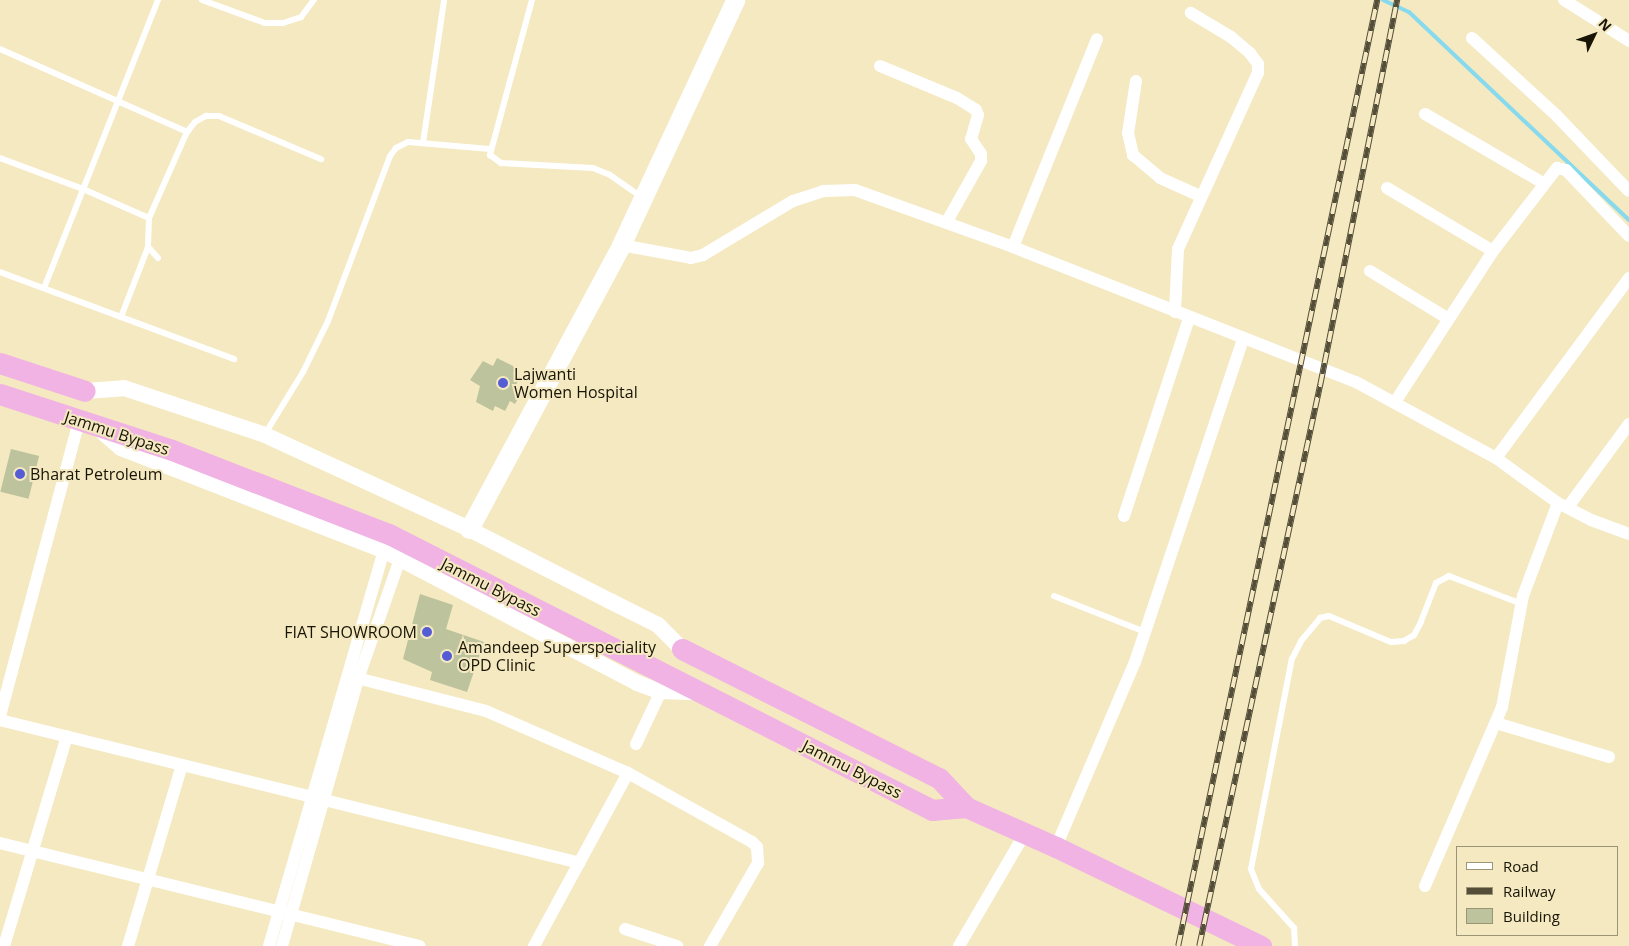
<!DOCTYPE html>
<html>
<head>
<meta charset="utf-8">
<style>
	body { margin:0 }
	#map { position:relative; width:1629px; height:946px; overflow:hidden; background:#f4e9c1; font-family:"Open Sans",sans-serif }
	div>[style] { position:absolute }
	[style*='--x'] { left:calc(var(--x)*1px); top:calc(var(--y)*1px); width:calc(var(--w)*1px); rotate:calc(var(--a)*1deg) }
	.stream>* { height:4px; margin:-2px; padding:0 2px; transform-origin:2px; border-radius:2px; background:#87daee }
	.building>* { inset:0; background:#bdc39c; transform-origin:0 0 }
	.service>* { height:6px; margin:-3px; padding:0 3px; transform-origin:3px; border-radius:3px; background:#fff }
	.minor>* { height:12px; margin:-6px; padding:0 6px; transform-origin:6px; border-radius:6px; background:#fff }
	.tertiary>* { height:16px; margin:-8px; padding:0 8px; transform-origin:8px; border-radius:8px; background:#fff }
	.secondary>* { height:19px; margin:-9.5px; padding:0 9.5px; transform-origin:9.5px; border-radius:9.5px; background:#fff }
	.trunk>* { height:21px; margin:-10.5px; padding:0 10.5px; transform-origin:10.5px; border-radius:10.5px; background:#f0b3e3 }
	.rail>* { height:5.5px; margin-top:-2.75px; transform-origin:0; background:repeating-linear-gradient(90deg,#f4e9c1 0 11px,#544e39 0 22px); box-sizing:border-box; border-block:1px solid #544e39 }
	.dots>* { width:14px; height:14px; translate:-50% -50%; box-sizing:border-box; border:2px solid #f4e9c1; border-radius:50% }
	span { translate:-50% -50%; white-space:nowrap; text-align:center; line-height:1.15; -webkit-text-stroke:4px #f4e9c1; paint-order:stroke }
	.poi-label { font-size:16px; color:#181406 }
	.left { translate:0 -50%; text-align:left }
	.right { translate:-100% -50%; text-align:right }
	.street-label { font-size:16px; color:#181406 }
	.legend { position:absolute; left:1456px; top:846px; width:162px; height:90px; box-sizing:border-box; background:#f4e9c1; border:1px solid #9c9476; margin:0; padding:6px 9px; list-style:none; font-size:15px; color:#181406 }
	.legend li { display:flex; align-items:center; gap:10px; height:25px }
	.legend b { width:25px; border:1px solid #9c9476 }
	.north { position:absolute; left:1569px; top:10px; width:50px; height:50px; -webkit-text-stroke:4px #f4e9c1; paint-order:stroke; rotate:48deg; font-size:14px; font-weight:700; line-height:20px; text-align:center; color:#181406 }
	.north::after { content:''; display:block; margin:auto; width:18px; height:22px; background:#181406; clip-path:polygon(50% 0,100% 100%,50% 72%,0 100%) }
</style>
</head>
<body>
<div id="map">
	<div class="stream">
		<i style="--x:1383;--y:0;--w:29;--a:25"></i>
		<i style="--x:1409;--y:12;--w:303;--a:43.4"></i>
	</div>
	<div class="building">
		<i style="clip-path:polygon(497px 358px,517px 368px,513px 374px,520px 377px,515px 387px,522px 391px,515px 404px,510px 401px,505px 411px,495px 406px,493px 411px,476px 402px,480px 386px,470px 380px,483px 361px,493px 366px)"></i>
		<i style="left:11px;top:449px;width:29px;height:44px;rotate:14deg"></i>
		<i style="clip-path:polygon(420px 594px,453px 605px,446px 629px,484px 642px,467px 692px,430px 680px,432px 672px,403px 659px)"></i>
	</div>
	<div class="service">
		<i style="--x:202;--y:0;--w:67;--a:20.1"></i>
		<i style="--x:265;--y:23;--w:18;--a:0"></i>
		<i style="--x:283;--y:23;--w:19;--a:-18"></i>
		<i style="--x:301;--y:17;--w:21;--a:-53"></i>
		<i style="--x:532;--y:0;--w:161;--a:105.2"></i>
		<i style="--x:490;--y:155;--w:14;--a:36"></i>
		<i style="--x:501;--y:163;--w:92;--a:3.1"></i>
		<i style="--x:593;--y:168;--w:18;--a:22"></i>
		<i style="--x:610;--y:175;--w:39;--a:35"></i>
		<i style="--x:0;--y:49;--w:205;--a:23.9"></i>
		<i style="--x:423;--y:143;--w:145;--a:-81.6"></i>
		<i style="--x:0;--y:158;--w:89;--a:20.5"></i>
		<i style="--x:83;--y:189;--w:72;--a:23.7"></i>
		<i style="--x:158;--y:258;--w:15;--a:-132"></i>
		<i style="--x:148;--y:247;--w:29;--a:-88"></i>
		<i style="--x:149;--y:218;--w:94;--a:-66.2"></i>
		<i style="--x:187;--y:132;--w:13;--a:-51"></i>
		<i style="--x:195;--y:122;--w:13;--a:-29"></i>
		<i style="--x:206;--y:116;--w:13;--a:0"></i>
		<i style="--x:219;--y:116;--w:111;--a:22.9"></i>
		<i style="--x:0;--y:272;--w:250;--a:20.4"></i>
		<i style="--x:44;--y:288;--w:310;--a:-68.4"></i>
		<i style="--x:121;--y:317;--w:75;--a:-68.9"></i>
		<i style="--x:265;--y:434;--w:73;--a:-58.5"></i>
		<i style="--x:303;--y:372;--w:57;--a:-63.9"></i>
		<i style="--x:328;--y:321;--w:176;--a:-69.4"></i>
		<i style="--x:390;--y:156;--w:10;--a:-53"></i>
		<i style="--x:396;--y:148;--w:13;--a:-27"></i>
		<i style="--x:408;--y:142;--w:82;--a:4.9"></i>
		<i style="--x:1054;--y:596;--w:98;--a:21.6"></i>
		<i style="--x:1295;--y:946;--w:18;--a:-93"></i>
		<i style="--x:1294;--y:928;--w:52;--a:-131.9"></i>
		<i style="--x:1259;--y:889;--w:22;--a:-112"></i>
		<i style="--x:1251;--y:869;--w:214;--a:-79"></i>
		<i style="--x:1292;--y:659;--w:20;--a:-63"></i>
		<i style="--x:1301;--y:641;--w:30;--a:-50"></i>
		<i style="--x:1320;--y:618;--w:9;--a:-13"></i>
		<i style="--x:1329;--y:616;--w:67;--a:22.8"></i>
		<i style="--x:1391;--y:642;--w:13;--a:-4"></i>
		<i style="--x:1404;--y:641;--w:12;--a:-31"></i>
		<i style="--x:1414;--y:635;--w:13;--a:-61"></i>
		<i style="--x:1420;--y:624;--w:44;--a:-68.7"></i>
		<i style="--x:1436;--y:583;--w:15;--a:-28"></i>
		<i style="--x:1449;--y:576;--w:78;--a:21"></i>
	</div>
	<div class="minor">
		<i style="--x:1564;--y:0;--w:77;--a:32.2"></i>
		<i style="--x:1472;--y:38;--w:114;--a:42.5"></i>
		<i style="--x:1556;--y:115;--w:105;--a:46.2"></i>
		<i style="--x:880;--y:66;--w:83;--a:22.6"></i>
		<i style="--x:957;--y:98;--w:22;--a:32"></i>
		<i style="--x:976;--y:110;--w:5;--a:68"></i>
		<i style="--x:978;--y:115;--w:25;--a:106"></i>
		<i style="--x:971;--y:139;--w:18;--a:56"></i>
		<i style="--x:981;--y:154;--w:7;--a:90"></i>
		<i style="--x:981;--y:161;--w:71;--a:119.4"></i>
		<i style="--x:1136;--y:81;--w:53;--a:98.7"></i>
		<i style="--x:1128;--y:133;--w:23;--a:77"></i>
		<i style="--x:1133;--y:155;--w:35;--a:40"></i>
		<i style="--x:1160;--y:178;--w:44;--a:24.2"></i>
		<i style="--x:1425;--y:114;--w:137;--a:30.3"></i>
		<i style="--x:1387;--y:188;--w:123;--a:30.7"></i>
		<i style="--x:621;--y:245;--w:71;--a:10.5"></i>
		<i style="--x:691;--y:258;--w:12;--a:-14"></i>
		<i style="--x:703;--y:255;--w:105;--a:-31"></i>
		<i style="--x:793;--y:201;--w:32;--a:-18"></i>
		<i style="--x:823;--y:191;--w:32;--a:-2"></i>
		<i style="--x:855;--y:190;--w:168;--a:19.8"></i>
		<i style="--x:1013;--y:247;--w:369;--a:21.5"></i>
		<i style="--x:1356;--y:382;--w:159;--a:28.5"></i>
		<i style="--x:1496;--y:458;--w:77;--a:36"></i>
		<i style="--x:1558;--y:503;--w:37;--a:27"></i>
		<i style="--x:1591;--y:520;--w:40;--a:20.2"></i>
		<i style="--x:1013;--y:247;--w:224;--a:-68"></i>
		<i style="--x:1370;--y:271;--w:90;--a:31.4"></i>
		<i style="--x:1175;--y:312;--w:63;--a:-87.3"></i>
		<i style="--x:1178;--y:249;--w:193;--a:-65.6"></i>
		<i style="--x:1258;--y:73;--w:9;--a:-90"></i>
		<i style="--x:1258;--y:64;--w:14;--a:-126"></i>
		<i style="--x:1250;--y:53;--w:25;--a:-140"></i>
		<i style="--x:1231;--y:37;--w:47;--a:-149"></i>
		<i style="--x:1395;--y:402;--w:180;--a:-57"></i>
		<i style="--x:1493;--y:251;--w:105;--a:-52.4"></i>
		<i style="--x:1557;--y:168;--w:9;--a:13"></i>
		<i style="--x:1566;--y:170;--w:91;--a:46.3"></i>
		<i style="--x:1496;--y:458;--w:224;--a:-53.5"></i>
		<i style="--x:1568;--y:507;--w:103;--a:-53.7"></i>
		<i style="--x:1124;--y:516;--w:208;--a:-71.8"></i>
		<i style="--x:349;--y:676;--w:141;--a:14.3"></i>
		<i style="--x:486;--y:711;--w:155;--a:23.6"></i>
		<i style="--x:628;--y:773;--w:142;--a:29.1"></i>
		<i style="--x:752;--y:842;--w:7;--a:45"></i>
		<i style="--x:757;--y:847;--w:16;--a:86"></i>
		<i style="--x:758;--y:863;--w:96;--a:120"></i>
		<i style="--x:0;--y:716;--w:305;--a:-75"></i>
		<i style="--x:0;--y:720;--w:597;--a:13.85"></i>
		<i style="--x:1496;--y:723;--w:118;--a:16.7"></i>
		<i style="--x:636;--y:744;--w:59;--a:-64.7"></i>
		<i style="--x:0;--y:843;--w:432;--a:13.8"></i>
		<i style="--x:1056;--y:847;--w:201;--a:-66.9"></i>
		<i style="--x:1135;--y:662;--w:341;--a:-71.5"></i>
		<i style="--x:1425;--y:886;--w:195;--a:-66.7"></i>
		<i style="--x:1502;--y:707;--w:113;--a:-79.3"></i>
		<i style="--x:1523;--y:596;--w:99;--a:-69.4"></i>
		<i style="--x:625;--y:929;--w:55;--a:18.1"></i>
		<i style="--x:4;--y:946;--w:219;--a:-73.3"></i>
		<i style="--x:128;--y:946;--w:189;--a:-73.4"></i>
		<i style="--x:269;--y:946;--w:420;--a:-73.8"></i>
		<i style="--x:282;--y:946;--w:278;--a:-74.1"></i>
		<i style="--x:358;--y:679;--w:127;--a:-70.7"></i>
		<i style="--x:534;--y:946;--w:197;--a:-61.5"></i>
		<i style="--x:959;--y:946;--w:131;--a:-59.7"></i>
	</div>
	<div class="tertiary">
		<i style="--x:85;--y:391;--w:39;--a:-4"></i>
		<i style="--x:124;--y:388;--w:149;--a:18.4"></i>
		<i style="--x:265;--y:435;--w:225;--a:24.7"></i>
		<i style="--x:469;--y:529;--w:158;--a:27.1"></i>
		<i style="--x:610;--y:601;--w:54;--a:26.6"></i>
		<i style="--x:658;--y:625;--w:34;--a:45"></i>
		<i style="--x:99;--y:429;--w:29;--a:41"></i>
		<i style="--x:121;--y:448;--w:281;--a:21.3"></i>
		<i style="--x:383;--y:550;--w:287;--a:27.6"></i>
		<i style="--x:637;--y:683;--w:23;--a:20"></i>
		<i style="--x:659;--y:691;--w:38;--a:2"></i>
	</div>
	<div class="secondary">
		<i style="--x:469;--y:529;--w:322;--a:-61.8"></i>
		<i style="--x:621;--y:245;--w:270;--a:-65"></i>
	</div>
	<div class="trunk">
		<i style="--x:0;--y:363;--w:89;--a:18.2"></i>
		<i style="--x:0;--y:394;--w:181;--a:18"></i>
		<i style="--x:172;--y:450;--w:233;--a:21.2"></i>
		<i style="--x:389;--y:534;--w:609;--a:26.94"></i>
		<i style="--x:932;--y:810;--w:34;--a:-5"></i>
		<i style="--x:682;--y:649;--w:288;--a:26.7"></i>
		<i style="--x:939;--y:778;--w:40;--a:47"></i>
		<i style="--x:966;--y:807;--w:98;--a:24"></i>
		<i style="--x:1056;--y:847;--w:228;--a:25.8"></i>
	</div>
	<div class="rail">
		<i style="--x:1178;--y:946;--w:967;--a:-78.12"></i>
		<i style="--x:1199;--y:946;--w:574;--a:-77.83"></i>
		<i style="--x:1320;--y:385;--w:393;--a:-78.7"></i>
	</div>
	<div class="dots">
		<i style="left:503px;top:383px;background:#545dd4"></i>
		<i style="left:20px;top:474px;background:#545dd4"></i>
		<i style="left:427px;top:632px;background:#545dd4"></i>
		<i style="left:447px;top:656px;background:#545dd4"></i>
	</div>
	<div class="poi-label">
		<span class="left" style="left:514px;top:383px">Lajwanti<br>Women Hospital</span>
		<span class="left" style="left:30px;top:474px">Bharat Petroleum</span>
		<span class="right" style="left:417px;top:632px">FIAT SHOWROOM</span>
		<span class="left" style="left:458px;top:656px">Amandeep Superspeciality<br>OPD Clinic</span>
	</div>
	<div class="street-label">
		<span style="left:117px;top:433px;rotate:18deg">Jammu Bypass</span>
		<span style="left:491px;top:587px;rotate:27deg">Jammu Bypass</span>
		<span style="left:852px;top:769px;rotate:27deg">Jammu Bypass</span>
	</div>
	<ul class="legend">
	<li><b style="height:6px;background:#fff"></b>Road</li>
	<li><b style="height:6px;background:#544e39"></b>Railway</li>
	<li><b style="height:14px;background:#bdc39c"></b>Building</li>
	</ul>
	<div class="north">N</div>
</div>
</body>
</html>
